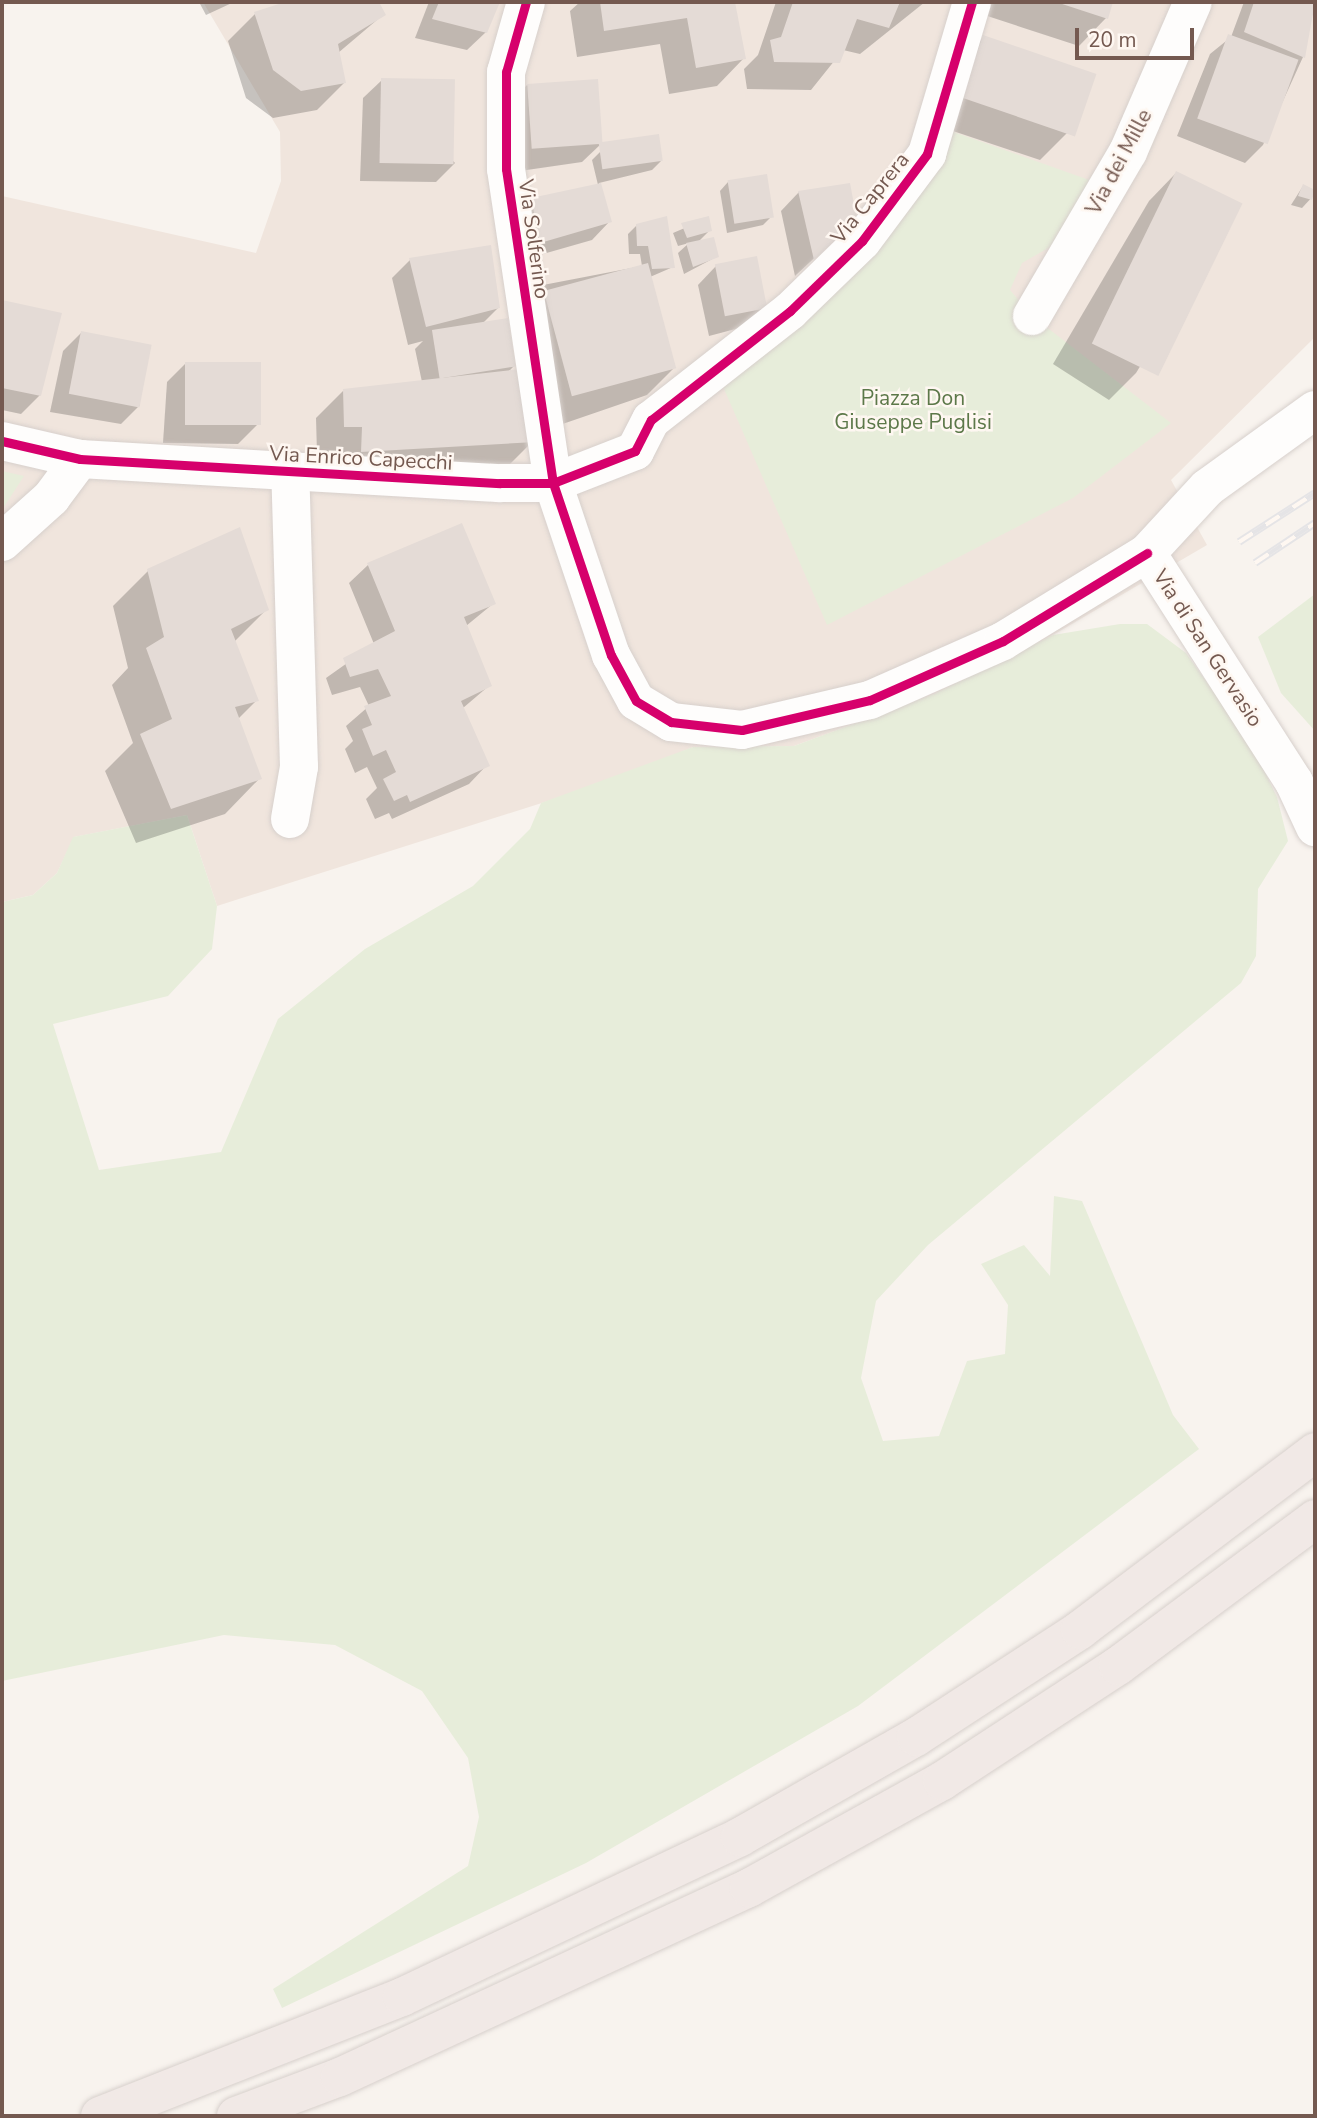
<!DOCTYPE html>
<html>
<head>
<meta charset="utf-8">
<style>
	body { margin:0 }
	#map { position:relative; width:1317px; height:2118px; overflow:hidden; background:#f8f3ee; font-family:"Nunito Sans",sans-serif }
	div>[style] { position:absolute }
	[style*='--x'] { left:calc(var(--x)*1px); top:calc(var(--y)*1px); width:calc(var(--w)*1px); rotate:calc(var(--a)*1deg) }
	.residential>* { inset:0; background:#f0e5dd }
	.green>* { inset:0; background:#e7edda }
	.shadow>* { inset:0; background:#0003 }
	.building>* { inset:0; background:#e4dbd6; transform-origin:0 0 }
	.roads { filter:drop-shadow(0 0 2px #d7d0cc) drop-shadow(0 0 2px #d7d0cc) }
	.minor>* { height:38px; margin:-19px; padding:0 19px; transform-origin:19px; border-radius:19px; background:#fefdfc }
	.highway>* { height:38px; margin:-19px; padding:0 19px; transform-origin:19px; border-radius:19px; background:#f1e9e6 }
	.rail>* { height:8px; margin-top:-4px; transform-origin:0; background:repeating-linear-gradient(90deg,#fef7f1 0 16px,#e5e4e6 0 32px); box-sizing:border-box; border-block:2px solid #e5e4e6 }
	.cycleway>* { height:9px; margin:-4.5px; padding:0 4.5px; transform-origin:4.5px; border-radius:4.5px; background:#d6006c }
	span { translate:-50% -50%; white-space:nowrap; text-align:center; line-height:1.15; -webkit-text-stroke:5px #fef7f1; paint-order:stroke }
	.street-label { font-size:21px; color:#745950 }
	.park-label { font-size:21px; color:#5c7849 }
	.frame { position:absolute; inset:0; border:4px solid #745950; pointer-events:none }
	.scale { position:absolute; left:1075px; top:28px; width:119px; height:32px; box-sizing:border-box; border:4px solid #745950; border-top:0; padding-left:9px; font-size:21px; line-height:24px; white-space:nowrap; color:#745950; -webkit-text-stroke:5px #fef7f1; paint-order:stroke }
</style>
</head>
<body>
<div id="map">
	<div class="residential">
		<i style="clip-path:polygon(203px 2px,1315px 2px,1315px 337px,1171px 480px,1207px 545px,1053px 635px,935px 694px,794px 746px,693px 747px,614px 780px,217px 906px,187px 815px,74px 837px,57px 873px,33px 895px,2px 902px,2px 196px,256px 253px,281px 181px,280px 132px)"></i>
	</div>
	<div class="green">
		<i style="clip-path:polygon(948px 130px,1092px 181px,1050px 247px,1022px 263px,1010px 290px,1032px 316px,1171px 423px,1073px 498px,827px 625px,721px 382px)"></i>
		<i style="clip-path:polygon(2px 471px,24px 476px,2px 510px)"></i>
		<i style="clip-path:polygon(1315px 594px,1315px 731px,1281px 693px,1258px 637px)"></i>
		<i style="clip-path:polygon(1120px 624px,1147px 624px,1186px 653px,1251px 744px,1277px 797px,1288px 841px,1258px 889px,1256px 956px,1241px 983px,928px 1245px,876px 1301px,861px 1378px,883px 1441px,939px 1436px,967px 1361px,1005px 1354px,1008px 1305px,981px 1264px,1024px 1245px,1050px 1276px,1054px 1196px,1082px 1201px,1173px 1415px,1199px 1449px,858px 1706px,586px 1863px,282px 2008px,273px 1989px,468px 1866px,479px 1817px,468px 1758px,422px 1691px,335px 1645px,224px 1635px,2px 1681px,2px 902px,33px 895px,57px 873px,73px 837px,187px 815px,217px 906px,212px 949px,168px 996px,53px 1024px,99px 1170px,221px 1152px,278px 1019px,365px 949px,473px 886px,530px 829px,541px 803px,693px 747px,794px 746px,934px 694px,1053px 635px)"></i>
	</div>
	<div class="shadow">
		<i style="clip-path:polygon(199px 2px,234px 2px,206px 15px)"></i>
		<i style="clip-path:polygon(291px 2px,377px 2px,384px 14px,338px 53px,344px 83px,317px 110px,273px 118px,246px 98px,228px 41px,255px 14px)"></i>
		<i style="clip-path:polygon(429px 2px,498px 2px,486px 32px,467px 50px,415px 38px)"></i>
		<i style="clip-path:polygon(580px 2px,733px 2px,744px 58px,717px 86px,669px 94px,660px 44px,577px 57px,570px 11px)"></i>
		<i style="clip-path:polygon(776px 2px,925px 2px,860px 54px,843px 50px,811px 90px,747px 89px,744px 69px,758px 55px)"></i>
		<i style="clip-path:polygon(975px 2px,1111px 2px,1106px 18px,1079px 46px,972px 11px)"></i>
		<i style="clip-path:polygon(1244px 2px,1315px 2px,1303px 57px,1263px 145px,1245px 163px,1177px 136px,1210px 54px,1231px 37px)"></i>
		<i style="clip-path:polygon(984px 37px,1067px 133px,1040px 160px,935px 125px,957px 64px)"></i>
		<i style="clip-path:polygon(382px 80px,455px 163px,436px 182px,360px 181px,363px 98px)"></i>
		<i style="clip-path:polygon(527px 85px,601px 144px,582px 162px,513px 172px,509px 104px)"></i>
		<i style="clip-path:polygon(601px 151px,661px 161px,652px 170px,599px 183px,610px 221px,592px 240px,522px 260px,514px 219px,532px 200px,598px 185px,592px 160px)"></i>
		<i style="clip-path:polygon(1176px 173px,1240px 204px,1136px 373px,1109px 400px,1053px 364px,1149px 201px)"></i>
		<i style="clip-path:polygon(728px 182px,772px 216px,763px 225px,727px 233px,720px 191px)"></i>
		<i style="clip-path:polygon(1303px 186px,1315px 194px,1302px 208px,1291px 205px)"></i>
		<i style="clip-path:polygon(799px 192px,836px 238px,795px 276px,781px 211px)"></i>
		<i style="clip-path:polygon(708px 218px,710px 230px,698px 242px,718px 256px,684px 274px,678px 253px,689px 243px,678px 246px,673px 233px)"></i>
		<i style="clip-path:polygon(637px 225px,673px 267px,650px 277px,675px 367px,647px 395px,548px 429px,543px 285px,642px 266px,640px 254px,629px 254px,628px 234px)"></i>
		<i style="clip-path:polygon(410px 260px,498px 308px,482px 324px,514px 366px,508px 372px,533px 441px,506px 468px,335px 479px,335px 454px,317px 454px,316px 418px,343px 391px,422px 382px,415px 349px,423px 341px,408px 345px,392px 278px)"></i>
		<i style="clip-path:polygon(716px 266px,765px 307px,747px 326px,709px 336px,698px 285px)"></i>
		<i style="clip-path:polygon(2px 302px,60px 315px,40px 395px,21px 414px,2px 410px)"></i>
		<i style="clip-path:polygon(81px 333px,140px 405px,121px 424px,50px 412px,63px 351px)"></i>
		<i style="clip-path:polygon(186px 363px,257px 425px,238px 444px,163px 443px,167px 382px)"></i>
		<i style="clip-path:polygon(461px 525px,494px 603px,466px 626px,490px 685px,463px 708px,487px 765px,469px 784px,392px 819px,389px 813px,375px 819px,366px 799px,377px 788px,367px 767px,355px 773px,345px 749px,353px 741px,346px 726px,369px 706px,360px 687px,332px 695px,326px 678px,374px 644px,349px 583px,368px 565px)"></i>
		<i style="clip-path:polygon(148px 571px,267px 609px,234px 642px,257px 700px,238px 719px,260px 778px,225px 814px,136px 843px,105px 771px,133px 743px,112px 685px,128px 668px,113px 606px)"></i>
	</div>
	<div class="building">
		<i style="clip-path:polygon(285px 2px,379px 2px,386px 15px,338px 44px,346px 83px,301px 91px,273px 70px,254px 12px)"></i>
		<i style="clip-path:polygon(439px 2px,500px 2px,487px 33px,432px 19px)"></i>
		<i style="clip-path:polygon(600px 2px,735px 2px,746px 59px,696px 68px,687px 18px,604px 31px)"></i>
		<i style="clip-path:polygon(793px 2px,900px 2px,889px 28px,857px 19px,840px 63px,774px 62px,770px 40px,781px 37px)"></i>
		<i style="clip-path:polygon(1056px 2px,1113px 2px,1108px 19px)"></i>
		<i style="clip-path:polygon(1254px 2px,1315px 2px,1305px 58px,1244px 32px)"></i>
		<i style="left:1228px;top:34px;width:75px;height:90px;rotate:20deg"></i>
		<i style="left:983px;top:35px;width:120px;height:66px;rotate:19deg"></i>
		<i style="left:381px;top:78px;width:74px;height:85px;rotate:1deg"></i>
		<i style="left:598px;top:79px;width:65px;height:71px;rotate:86deg"></i>
		<i style="left:659px;top:134px;width:27px;height:61px;rotate:82deg"></i>
		<i style="left:1176px;top:171px;width:74px;height:192px;rotate:26deg"></i>
		<i style="left:767px;top:174px;width:44px;height:40px;rotate:81deg"></i>
		<i style="clip-path:polygon(601px 183px,612px 222px,540px 243px,531px 198px)"></i>
		<i style="clip-path:polygon(850px 183px,857px 220px,814px 260px,798px 191px)"></i>
		<i style="clip-path:polygon(1303px 184px,1315px 190px,1312px 200px,1298px 196px)"></i>
		<i style="clip-path:polygon(667px 216px,675px 268px,652px 269px,648px 246px,637px 246px,636px 224px)"></i>
		<i style="clip-path:polygon(709px 216px,712px 231px,687px 238px,681px 223px)"></i>
		<i style="clip-path:polygon(714px 237px,719px 257px,693px 267px,686px 243px)"></i>
		<i style="clip-path:polygon(491px 245px,500px 308px,426px 327px,409px 258px)"></i>
		<i style="left:757px;top:256px;width:53px;height:43px;rotate:79deg"></i>
		<i style="left:648px;top:263px;width:109px;height:108px;rotate:75deg"></i>
		<i style="clip-path:polygon(2px 300px,62px 313px,41px 396px,2px 388px)"></i>
		<i style="left:508px;top:318px;width:49px;height:77px;rotate:81deg"></i>
		<i style="left:81px;top:331px;width:72px;height:64px;rotate:11deg"></i>
		<i style="left:185px;top:362px;width:76px;height:63px"></i>
		<i style="clip-path:polygon(520px 369px,535px 442px,361px 452px,362px 427px,344px 427px,343px 389px)"></i>
		<i style="clip-path:polygon(462px 523px,496px 604px,464px 617px,492px 686px,461px 701px,490px 766px,410px 802px,407px 795px,394px 801px,383px 779px,396px 772px,386px 750px,373px 756px,362px 729px,372px 725px,364px 706px,391px 696px,378px 669px,350px 677px,343px 658px,395px 631px,367px 563px)"></i>
		<i style="clip-path:polygon(240px 527px,269px 610px,231px 629px,259px 701px,235px 707px,262px 779px,171px 809px,140px 734px,172px 719px,146px 648px,164px 637px,147px 569px)"></i>
	</div>
	<div class="roads">
		<div class="minor">
			<i style="--x:526;--y:2;--w:73;--a:105.9"></i>
			<i style="--x:506;--y:72;--w:97;--a:90"></i>
			<i style="--x:506;--y:169;--w:317;--a:81.5"></i>
			<i style="--x:553;--y:483;--w:182;--a:71.4"></i>
			<i style="--x:611;--y:655;--w:52;--a:61.5"></i>
			<i style="--x:636;--y:701;--w:41;--a:31"></i>
			<i style="--x:671;--y:722;--w:71;--a:6.4"></i>
			<i style="--x:742;--y:730;--w:131;--a:-13.2"></i>
			<i style="--x:870;--y:700;--w:145;--a:-23.9"></i>
			<i style="--x:1003;--y:641;--w:169;--a:-31.4"></i>
			<i style="--x:1032;--y:316;--w:190;--a:-59.7"></i>
			<i style="--x:1128;--y:152;--w:163;--a:-66.6"></i>
			<i style="--x:1315;--y:410;--w:133;--a:144.2"></i>
			<i style="--x:1207;--y:488;--w:88;--a:132.7"></i>
			<i style="--x:1147;--y:553;--w:272;--a:57.3"></i>
			<i style="--x:1294;--y:782;--w:50;--a:65"></i>
			<i style="--x:2;--y:441;--w:80;--a:13"></i>
			<i style="--x:80;--y:459;--w:421;--a:3.3"></i>
			<i style="--x:500;--y:483;--w:53;--a:0"></i>
			<i style="--x:553;--y:483;--w:88;--a:-21.3"></i>
			<i style="--x:635;--y:451;--w:35;--a:-63"></i>
			<i style="--x:651;--y:420;--w:177;--a:-38.1"></i>
			<i style="--x:790;--y:311;--w:100;--a:-44.2"></i>
			<i style="--x:862;--y:241;--w:109;--a:-53.2"></i>
			<i style="--x:927;--y:154;--w:159;--a:-73.5"></i>
			<i style="--x:2;--y:542;--w:66;--a:-41.9"></i>
			<i style="--x:51;--y:498;--w:49;--a:-53.4"></i>
			<i style="--x:290;--y:819;--w:53;--a:-80.2"></i>
			<i style="--x:299;--y:767;--w:295;--a:-91.7"></i>
		</div>
		<div class="highway">
			<i style="--x:100;--y:2116;--w:325;--a:-21.5"></i>
			<i style="--x:402;--y:1997;--w:374;--a:-25.3"></i>
			<i style="--x:740;--y:1837;--w:202;--a:-29.6"></i>
			<i style="--x:916;--y:1737;--w:196;--a:-33.1"></i>
			<i style="--x:1080;--y:1630;--w:295;--a:-37.1"></i>
			<i style="--x:236;--y:2116;--w:111;--a:-20.6"></i>
			<i style="--x:340;--y:2077;--w:451;--a:-24.8"></i>
			<i style="--x:749;--y:1888;--w:221;--a:-29"></i>
			<i style="--x:942;--y:1781;--w:210;--a:-33.2"></i>
			<i style="--x:1118;--y:1666;--w:246;--a:-36.7"></i>
		</div>
	</div>
	<div class="rail">
		<i style="--x:1239;--y:542;--w:90;--a:-32.8"></i>
		<i style="--x:1255;--y:563;--w:72;--a:-33.7"></i>
	</div>
	<div class="cycleway">
		<i style="--x:526;--y:2;--w:73;--a:105.9"></i>
		<i style="--x:506;--y:72;--w:97;--a:90"></i>
		<i style="--x:506;--y:169;--w:317;--a:81.5"></i>
		<i style="--x:553;--y:483;--w:182;--a:71.4"></i>
		<i style="--x:611;--y:655;--w:52;--a:61.5"></i>
		<i style="--x:636;--y:701;--w:41;--a:31"></i>
		<i style="--x:671;--y:722;--w:71;--a:6.4"></i>
		<i style="--x:742;--y:730;--w:131;--a:-13.2"></i>
		<i style="--x:870;--y:700;--w:145;--a:-23.9"></i>
		<i style="--x:1003;--y:641;--w:169;--a:-31.4"></i>
		<i style="--x:2;--y:441;--w:80;--a:13"></i>
		<i style="--x:80;--y:459;--w:421;--a:3.3"></i>
		<i style="--x:500;--y:483;--w:53;--a:0"></i>
		<i style="--x:553;--y:483;--w:88;--a:-21.3"></i>
		<i style="--x:635;--y:451;--w:35;--a:-63"></i>
		<i style="--x:651;--y:420;--w:177;--a:-38.1"></i>
		<i style="--x:790;--y:311;--w:100;--a:-44.2"></i>
		<i style="--x:862;--y:241;--w:109;--a:-53.2"></i>
		<i style="--x:927;--y:154;--w:159;--a:-73.5"></i>
	</div>
	<div class="street-label">
		<span style="left:1119px;top:162px;rotate:-62deg">Via dei Mille</span>
		<span style="left:870px;top:198px;rotate:-51deg">Via Caprera</span>
		<span style="left:534px;top:239px;rotate:82deg">Via Solferino</span>
		<span style="left:361px;top:458px;rotate:3deg">Via Enrico Capecchi</span>
		<span style="left:1208px;top:648px;rotate:57deg">Via di San Gervasio</span>
	</div>
	<div class="park-label">
		<span style="left:913px;top:410px">Piazza Don<br>Giuseppe Puglisi</span>
	</div>
	<div class="frame"></div>
	<div class="scale">20 m</div>
</div>
</body>
</html>
